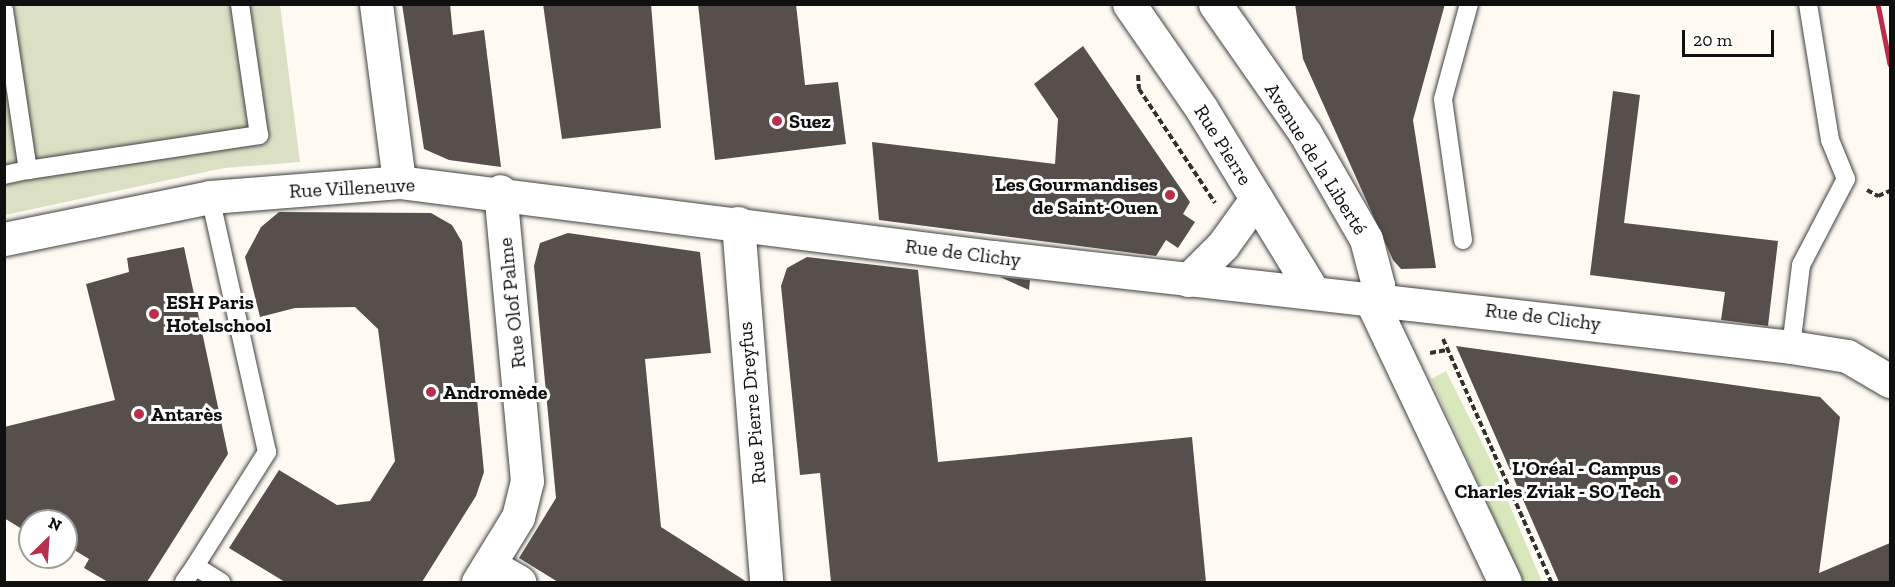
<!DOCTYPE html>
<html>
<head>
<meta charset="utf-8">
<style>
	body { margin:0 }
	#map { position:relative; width:1895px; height:587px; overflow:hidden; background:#fefaf2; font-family:"Zilla Slab",serif }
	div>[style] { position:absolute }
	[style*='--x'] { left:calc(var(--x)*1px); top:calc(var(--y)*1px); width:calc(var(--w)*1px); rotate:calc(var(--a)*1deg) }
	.green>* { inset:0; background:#d9e7bd }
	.cemetery>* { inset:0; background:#dbe0c4 }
	.building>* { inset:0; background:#574f4c }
	.path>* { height:4px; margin-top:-2px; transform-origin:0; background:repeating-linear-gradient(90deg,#313131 0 6px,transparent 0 9px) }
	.roads { filter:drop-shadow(0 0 2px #424242) drop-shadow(0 0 2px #424242) }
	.lane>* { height:18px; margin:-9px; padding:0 9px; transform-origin:9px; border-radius:9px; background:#fff }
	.street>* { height:33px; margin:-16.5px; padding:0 16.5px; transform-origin:16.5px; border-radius:16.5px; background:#fff }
	.rail>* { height:4.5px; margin:-2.25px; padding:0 2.25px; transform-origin:2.25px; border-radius:2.25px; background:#b72f4a }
	.dots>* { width:16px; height:16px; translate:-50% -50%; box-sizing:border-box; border:3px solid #fff; border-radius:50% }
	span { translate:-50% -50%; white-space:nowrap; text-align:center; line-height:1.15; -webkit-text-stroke:6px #fff; paint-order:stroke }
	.poi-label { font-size:20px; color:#0f0f0f; font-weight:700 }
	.left { translate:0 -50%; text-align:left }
	.right { translate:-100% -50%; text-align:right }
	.street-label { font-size:20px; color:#0f0f0f }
	.frame { position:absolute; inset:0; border:6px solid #0f0f0f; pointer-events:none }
	.north { position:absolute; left:18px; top:509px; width:60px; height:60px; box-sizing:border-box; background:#fff; border:2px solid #9f9f9f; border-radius:50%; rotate:25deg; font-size:16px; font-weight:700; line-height:24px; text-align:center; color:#0f0f0f }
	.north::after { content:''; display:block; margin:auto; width:21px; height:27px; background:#b72f4a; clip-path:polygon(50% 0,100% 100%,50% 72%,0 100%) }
	.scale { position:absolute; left:1682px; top:30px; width:92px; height:27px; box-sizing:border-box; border:3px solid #0f0f0f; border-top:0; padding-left:8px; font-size:18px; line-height:21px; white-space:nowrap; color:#0f0f0f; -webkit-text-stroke:4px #fff; paint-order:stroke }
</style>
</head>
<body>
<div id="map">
	<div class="green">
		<i style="clip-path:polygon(1446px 371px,1492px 463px,1542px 582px,1523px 582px,1431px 379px)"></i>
	</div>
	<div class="cemetery">
		<i style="clip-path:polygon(4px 5px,280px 5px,300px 162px,224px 168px,5px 215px)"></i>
	</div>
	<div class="building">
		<i style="clip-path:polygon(402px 4px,450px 4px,453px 35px,484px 30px,501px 167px,449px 160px,424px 149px)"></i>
		<i style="clip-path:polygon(543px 4px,651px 4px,661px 128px,562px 139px)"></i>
		<i style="clip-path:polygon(698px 4px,796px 4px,805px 85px,838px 82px,846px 144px,715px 160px)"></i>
		<i style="clip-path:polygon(1295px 4px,1445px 4px,1413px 120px,1436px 268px,1401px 269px,1393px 260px,1303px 59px)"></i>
		<i style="clip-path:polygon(1083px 46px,1190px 202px,1183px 214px,1195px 222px,1178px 248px,1166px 240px,1156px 256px,879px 220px,872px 142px,1055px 164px,1058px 119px,1034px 84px)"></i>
		<i style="clip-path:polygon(1613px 91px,1640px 95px,1624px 223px,1778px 241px,1768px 326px,1721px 320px,1725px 292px,1590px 275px)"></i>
		<i style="clip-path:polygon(279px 212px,431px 213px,452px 225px,462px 242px,484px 472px,476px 496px,422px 582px,285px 582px,229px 548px,279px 470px,337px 505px,370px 501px,395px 461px,378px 329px,355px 307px,295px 308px,260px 317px,245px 257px,261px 227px)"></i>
		<i style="clip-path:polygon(568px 233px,700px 252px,711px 353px,645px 359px,661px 527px,747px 582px,558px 582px,519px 558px,556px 498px,534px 266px,540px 243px)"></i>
		<i style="clip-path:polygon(184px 247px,228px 454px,147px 582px,108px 582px,84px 568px,89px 559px,66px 545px,66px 521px,30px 521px,30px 534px,4px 518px,4px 427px,115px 400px,86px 284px,129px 272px,127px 258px)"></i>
		<i style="clip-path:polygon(807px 257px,918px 270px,938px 462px,1192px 437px,1206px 582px,831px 582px,820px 473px,800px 475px,781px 286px,787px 268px)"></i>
		<i style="clip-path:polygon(1000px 277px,1030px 280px,1029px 290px)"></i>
		<i style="clip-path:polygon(1456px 346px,1820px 397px,1840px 417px,1819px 573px,1890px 543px,1890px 582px,1559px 582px)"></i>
	</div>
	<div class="path">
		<i style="--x:1138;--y:75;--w:14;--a:86"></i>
		<i style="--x:1139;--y:89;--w:137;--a:56.3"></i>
		<i style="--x:1867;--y:190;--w:13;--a:29"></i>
		<i style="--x:1878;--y:196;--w:13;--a:-23"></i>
		<i style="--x:1443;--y:339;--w:266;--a:66"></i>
		<i style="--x:1430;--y:353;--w:17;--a:-10"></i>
	</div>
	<div class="roads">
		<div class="lane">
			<i style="--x:4;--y:10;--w:162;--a:81.5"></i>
			<i style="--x:28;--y:170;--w:234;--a:-8.6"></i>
			<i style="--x:259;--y:135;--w:132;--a:-98.3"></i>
			<i style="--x:4;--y:175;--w:25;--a:-12"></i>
			<i style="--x:1463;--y:240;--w:142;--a:-98.1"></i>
			<i style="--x:1443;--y:99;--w:98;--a:-74.7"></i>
			<i style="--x:1791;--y:347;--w:83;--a:-83"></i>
			<i style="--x:1801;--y:265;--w:97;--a:-62.4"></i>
			<i style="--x:1846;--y:179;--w:42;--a:-112.3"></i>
			<i style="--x:1830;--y:140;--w:138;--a:-99.2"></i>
			<i style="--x:195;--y:566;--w:135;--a:-57.7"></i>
			<i style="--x:267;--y:452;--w:261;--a:-102.6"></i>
			<i style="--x:184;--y:582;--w:19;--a:-55"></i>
			<i style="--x:195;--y:566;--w:31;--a:32"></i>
		</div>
		<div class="street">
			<i style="--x:376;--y:4;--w:179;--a:82.6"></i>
			<i style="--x:1129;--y:4;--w:126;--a:55.3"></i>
			<i style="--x:1201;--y:108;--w:213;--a:58.6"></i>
			<i style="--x:1215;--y:4;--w:157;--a:55.1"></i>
			<i style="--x:1305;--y:133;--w:122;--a:60.1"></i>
			<i style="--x:1366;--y:239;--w:48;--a:75.4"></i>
			<i style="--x:1378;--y:285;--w:15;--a:122"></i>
			<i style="--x:738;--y:223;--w:360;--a:85.5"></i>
			<i style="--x:4;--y:239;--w:210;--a:-11.5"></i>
			<i style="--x:210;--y:197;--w:190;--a:-4.5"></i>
			<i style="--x:399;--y:182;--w:599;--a:7.2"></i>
			<i style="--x:993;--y:257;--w:803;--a:6.43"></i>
			<i style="--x:1791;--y:347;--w:57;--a:9.1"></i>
			<i style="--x:1847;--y:356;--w:50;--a:30.2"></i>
			<i style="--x:1188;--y:280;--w:49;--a:-45"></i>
			<i style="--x:1223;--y:245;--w:57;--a:-54.3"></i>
			<i style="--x:1370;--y:298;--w:314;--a:64.6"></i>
			<i style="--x:490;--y:565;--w:34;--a:30"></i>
			<i style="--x:478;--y:582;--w:76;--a:-58.4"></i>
			<i style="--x:518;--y:517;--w:37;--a:-76"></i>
			<i style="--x:527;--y:481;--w:291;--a:-95.3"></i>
		</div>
	</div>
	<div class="rail">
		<i style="--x:1878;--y:4;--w:61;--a:78.7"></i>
	</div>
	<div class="dots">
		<i style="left:777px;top:121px;background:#b72f4a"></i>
		<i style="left:1170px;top:195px;background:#b72f4a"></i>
		<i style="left:154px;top:314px;background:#b72f4a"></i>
		<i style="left:431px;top:392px;background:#b72f4a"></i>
		<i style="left:139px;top:414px;background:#b72f4a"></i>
		<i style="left:1673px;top:480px;background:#b72f4a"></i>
	</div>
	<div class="poi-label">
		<span class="left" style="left:789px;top:121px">Suez</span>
		<span class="right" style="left:1158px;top:196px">Les Gourmandises<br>de Saint-Ouen</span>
		<span class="left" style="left:166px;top:314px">ESH Paris<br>Hotelschool</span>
		<span class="left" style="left:443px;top:392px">Andromède</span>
		<span class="left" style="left:151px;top:414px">Antarès</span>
		<span class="right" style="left:1661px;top:480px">L'Oréal - Campus<br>Charles Zviak - SO Tech</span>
	</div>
	<div class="street-label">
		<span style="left:1223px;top:145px;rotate:58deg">Rue Pierre</span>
		<span style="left:1316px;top:159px;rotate:58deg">Avenue de la Liberté</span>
		<span style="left:352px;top:188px;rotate:-3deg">Rue Villeneuve</span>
		<span style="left:963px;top:253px;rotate:7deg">Rue de Clichy</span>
		<span style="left:512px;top:303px;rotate:-96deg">Rue Olof Palme</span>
		<span style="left:1543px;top:317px;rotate:7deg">Rue de Clichy</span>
		<span style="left:752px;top:403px;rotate:-95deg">Rue Pierre Dreyfus</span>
	</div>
	<div class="frame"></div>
	<div class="north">N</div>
	<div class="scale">20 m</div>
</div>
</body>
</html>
